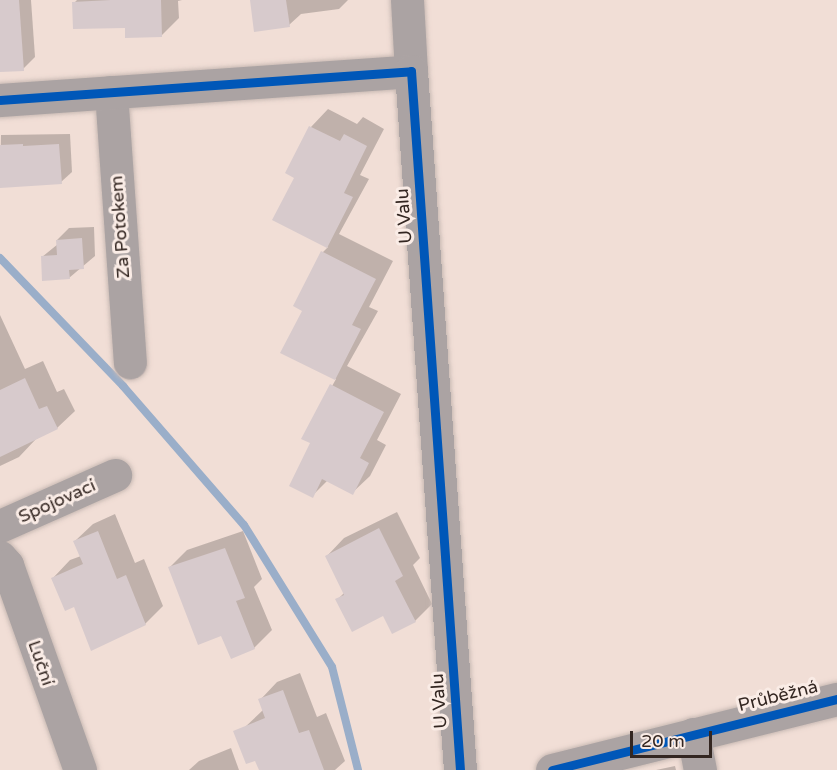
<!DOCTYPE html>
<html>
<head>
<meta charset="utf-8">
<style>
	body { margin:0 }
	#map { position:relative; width:837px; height:770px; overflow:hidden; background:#f1ded6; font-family:"Varela Round",sans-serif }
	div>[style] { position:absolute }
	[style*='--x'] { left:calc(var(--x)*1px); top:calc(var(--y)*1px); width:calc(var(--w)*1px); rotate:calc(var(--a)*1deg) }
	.shadow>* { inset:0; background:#0003 }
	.stream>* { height:8px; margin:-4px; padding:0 4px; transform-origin:4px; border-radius:4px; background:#9aaec9 }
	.building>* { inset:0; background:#d7cacc }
	.roads { filter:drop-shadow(0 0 2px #c9bab4) drop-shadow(0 0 2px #c9bab4) }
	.minor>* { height:33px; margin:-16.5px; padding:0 16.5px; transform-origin:16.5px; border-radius:16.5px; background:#aba3a3 }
	.cycleway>* { height:9px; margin:-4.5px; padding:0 4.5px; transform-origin:4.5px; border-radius:4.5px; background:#0057b8 }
	span { translate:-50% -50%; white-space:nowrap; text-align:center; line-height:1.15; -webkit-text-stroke:6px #faece6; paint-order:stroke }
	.street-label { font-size:18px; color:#332621 }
	.scale { position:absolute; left:630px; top:731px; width:82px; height:27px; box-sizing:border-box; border:3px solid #332621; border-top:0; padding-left:8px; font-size:18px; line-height:21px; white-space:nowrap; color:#332621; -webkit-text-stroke:4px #faece6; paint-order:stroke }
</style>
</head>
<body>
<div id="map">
	<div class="shadow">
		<i style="clip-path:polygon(0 0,31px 0,35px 57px,23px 69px)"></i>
		<i style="clip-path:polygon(77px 0,182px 0,178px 1px,179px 18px,161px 36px,126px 27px,74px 3px)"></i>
		<i style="clip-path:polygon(251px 0,348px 0,339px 9px,301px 14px,289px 25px)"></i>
		<i style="clip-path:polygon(328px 109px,357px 124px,363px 117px,384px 129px,360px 175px,369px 179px,339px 234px,393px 261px,369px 307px,378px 311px,347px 366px,401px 394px,377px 440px,386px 445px,370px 476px,352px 493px,328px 480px,312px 496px,312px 443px,303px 438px,336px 379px,282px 352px,304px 310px,323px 252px,328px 247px,274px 219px,296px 177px,287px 173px,311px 127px)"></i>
		<i style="clip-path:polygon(70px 134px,72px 172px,61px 182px,0 186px,1px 135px)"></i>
		<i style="clip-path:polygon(94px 227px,95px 256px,69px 278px,42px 257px,58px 244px,57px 240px,69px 228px)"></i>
		<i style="clip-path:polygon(0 315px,25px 369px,43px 361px,57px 392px,64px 389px,75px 411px,57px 428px,36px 439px,19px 457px,0 466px)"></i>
		<i style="clip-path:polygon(397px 512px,420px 558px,413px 565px,432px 604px,415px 621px,337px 600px,345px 592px,327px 556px,344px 538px)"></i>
		<i style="clip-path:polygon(115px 514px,135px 563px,144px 559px,163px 606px,145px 624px,74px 605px,53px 578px,70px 560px,81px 556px,75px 541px,93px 524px)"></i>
		<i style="clip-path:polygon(243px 531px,262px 579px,254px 587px,272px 630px,254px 648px,222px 634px,169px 568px,187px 550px)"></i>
		<i style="clip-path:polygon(300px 673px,317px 717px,326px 713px,345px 761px,335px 770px,261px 770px,244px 728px,263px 710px,260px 700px,277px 682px)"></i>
		<i style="clip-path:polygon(231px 748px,239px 770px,189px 770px,199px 761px)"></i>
		<i style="clip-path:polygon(675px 766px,676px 770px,656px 770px)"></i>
	</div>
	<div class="stream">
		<i style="--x:0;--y:258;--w:178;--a:46.1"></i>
		<i style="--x:123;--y:386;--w:184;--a:49"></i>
		<i style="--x:244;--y:525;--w:167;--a:58.2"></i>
		<i style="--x:332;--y:667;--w:106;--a:75.8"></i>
	</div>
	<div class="building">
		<i style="clip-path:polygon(0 0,19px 0,24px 71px,0 72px)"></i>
		<i style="clip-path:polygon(111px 0,161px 0,162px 37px,125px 38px,125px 28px,73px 29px,72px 2px)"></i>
		<i style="clip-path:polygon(250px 0,286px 0,290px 27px,254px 32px)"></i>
		<i style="clip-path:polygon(309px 126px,340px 141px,344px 134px,367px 146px,344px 193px,353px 197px,327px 248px,272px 220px,294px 178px,285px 173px)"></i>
		<i style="clip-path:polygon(23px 144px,23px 146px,59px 144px,62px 184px,0 188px,0 145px)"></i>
		<i style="clip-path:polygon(82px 238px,84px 269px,69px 270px,70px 279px,42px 281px,41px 256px,57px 255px,56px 240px)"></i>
		<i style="clip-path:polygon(321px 251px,376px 279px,352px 325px,361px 329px,335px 380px,280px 353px,302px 311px,293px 306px)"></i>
		<i style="clip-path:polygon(25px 378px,39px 409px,47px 406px,58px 429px,0 457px,0 390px)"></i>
		<i style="clip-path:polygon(330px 384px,384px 412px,360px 458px,369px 463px,353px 495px,322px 479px,313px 498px,289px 486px,310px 443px,301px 439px)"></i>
		<i style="clip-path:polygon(379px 528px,403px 576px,395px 581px,416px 622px,392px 634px,383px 616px,352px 632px,335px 599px,344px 595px,325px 556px)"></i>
		<i style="clip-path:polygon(98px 531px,117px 579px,126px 575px,146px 625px,91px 651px,74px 607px,65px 611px,51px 578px,83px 564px,73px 541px)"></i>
		<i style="clip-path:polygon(225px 548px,245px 598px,236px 601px,255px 649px,231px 659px,221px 636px,198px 645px,168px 567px)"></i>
		<i style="clip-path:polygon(283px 690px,299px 733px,309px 730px,324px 770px,259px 770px,255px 761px,246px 764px,233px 731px,265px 718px,258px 699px)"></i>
	</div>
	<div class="roads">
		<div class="minor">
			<i style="--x:407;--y:0;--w:71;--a:86.8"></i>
			<i style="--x:111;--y:92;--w:271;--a:86"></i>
			<i style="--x:0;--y:100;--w:412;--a:-4"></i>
			<i style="--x:411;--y:71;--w:701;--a:85.99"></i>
			<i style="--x:0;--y:526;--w:126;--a:-23.9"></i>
			<i style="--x:0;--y:557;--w:11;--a:49"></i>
			<i style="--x:7;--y:565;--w:218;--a:70.4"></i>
			<i style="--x:693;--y:734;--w:37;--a:79"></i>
			<i style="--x:552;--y:770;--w:294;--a:-14"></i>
		</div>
	</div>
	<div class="cycleway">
		<i style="--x:0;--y:100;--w:412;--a:-4"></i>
		<i style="--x:411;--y:71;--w:701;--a:85.99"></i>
		<i style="--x:552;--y:770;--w:294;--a:-14"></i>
	</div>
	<div class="street-label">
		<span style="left:404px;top:216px;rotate:-94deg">U Valu</span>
		<span style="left:120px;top:227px;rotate:-94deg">Za Potokem</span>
		<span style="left:57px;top:501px;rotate:-24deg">Spojovací</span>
		<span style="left:41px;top:663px;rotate:71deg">Luční</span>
		<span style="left:778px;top:696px;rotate:-14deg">Průběžná</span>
		<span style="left:439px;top:701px;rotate:-94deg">U Valu</span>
	</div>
	<div class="scale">20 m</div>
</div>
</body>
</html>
